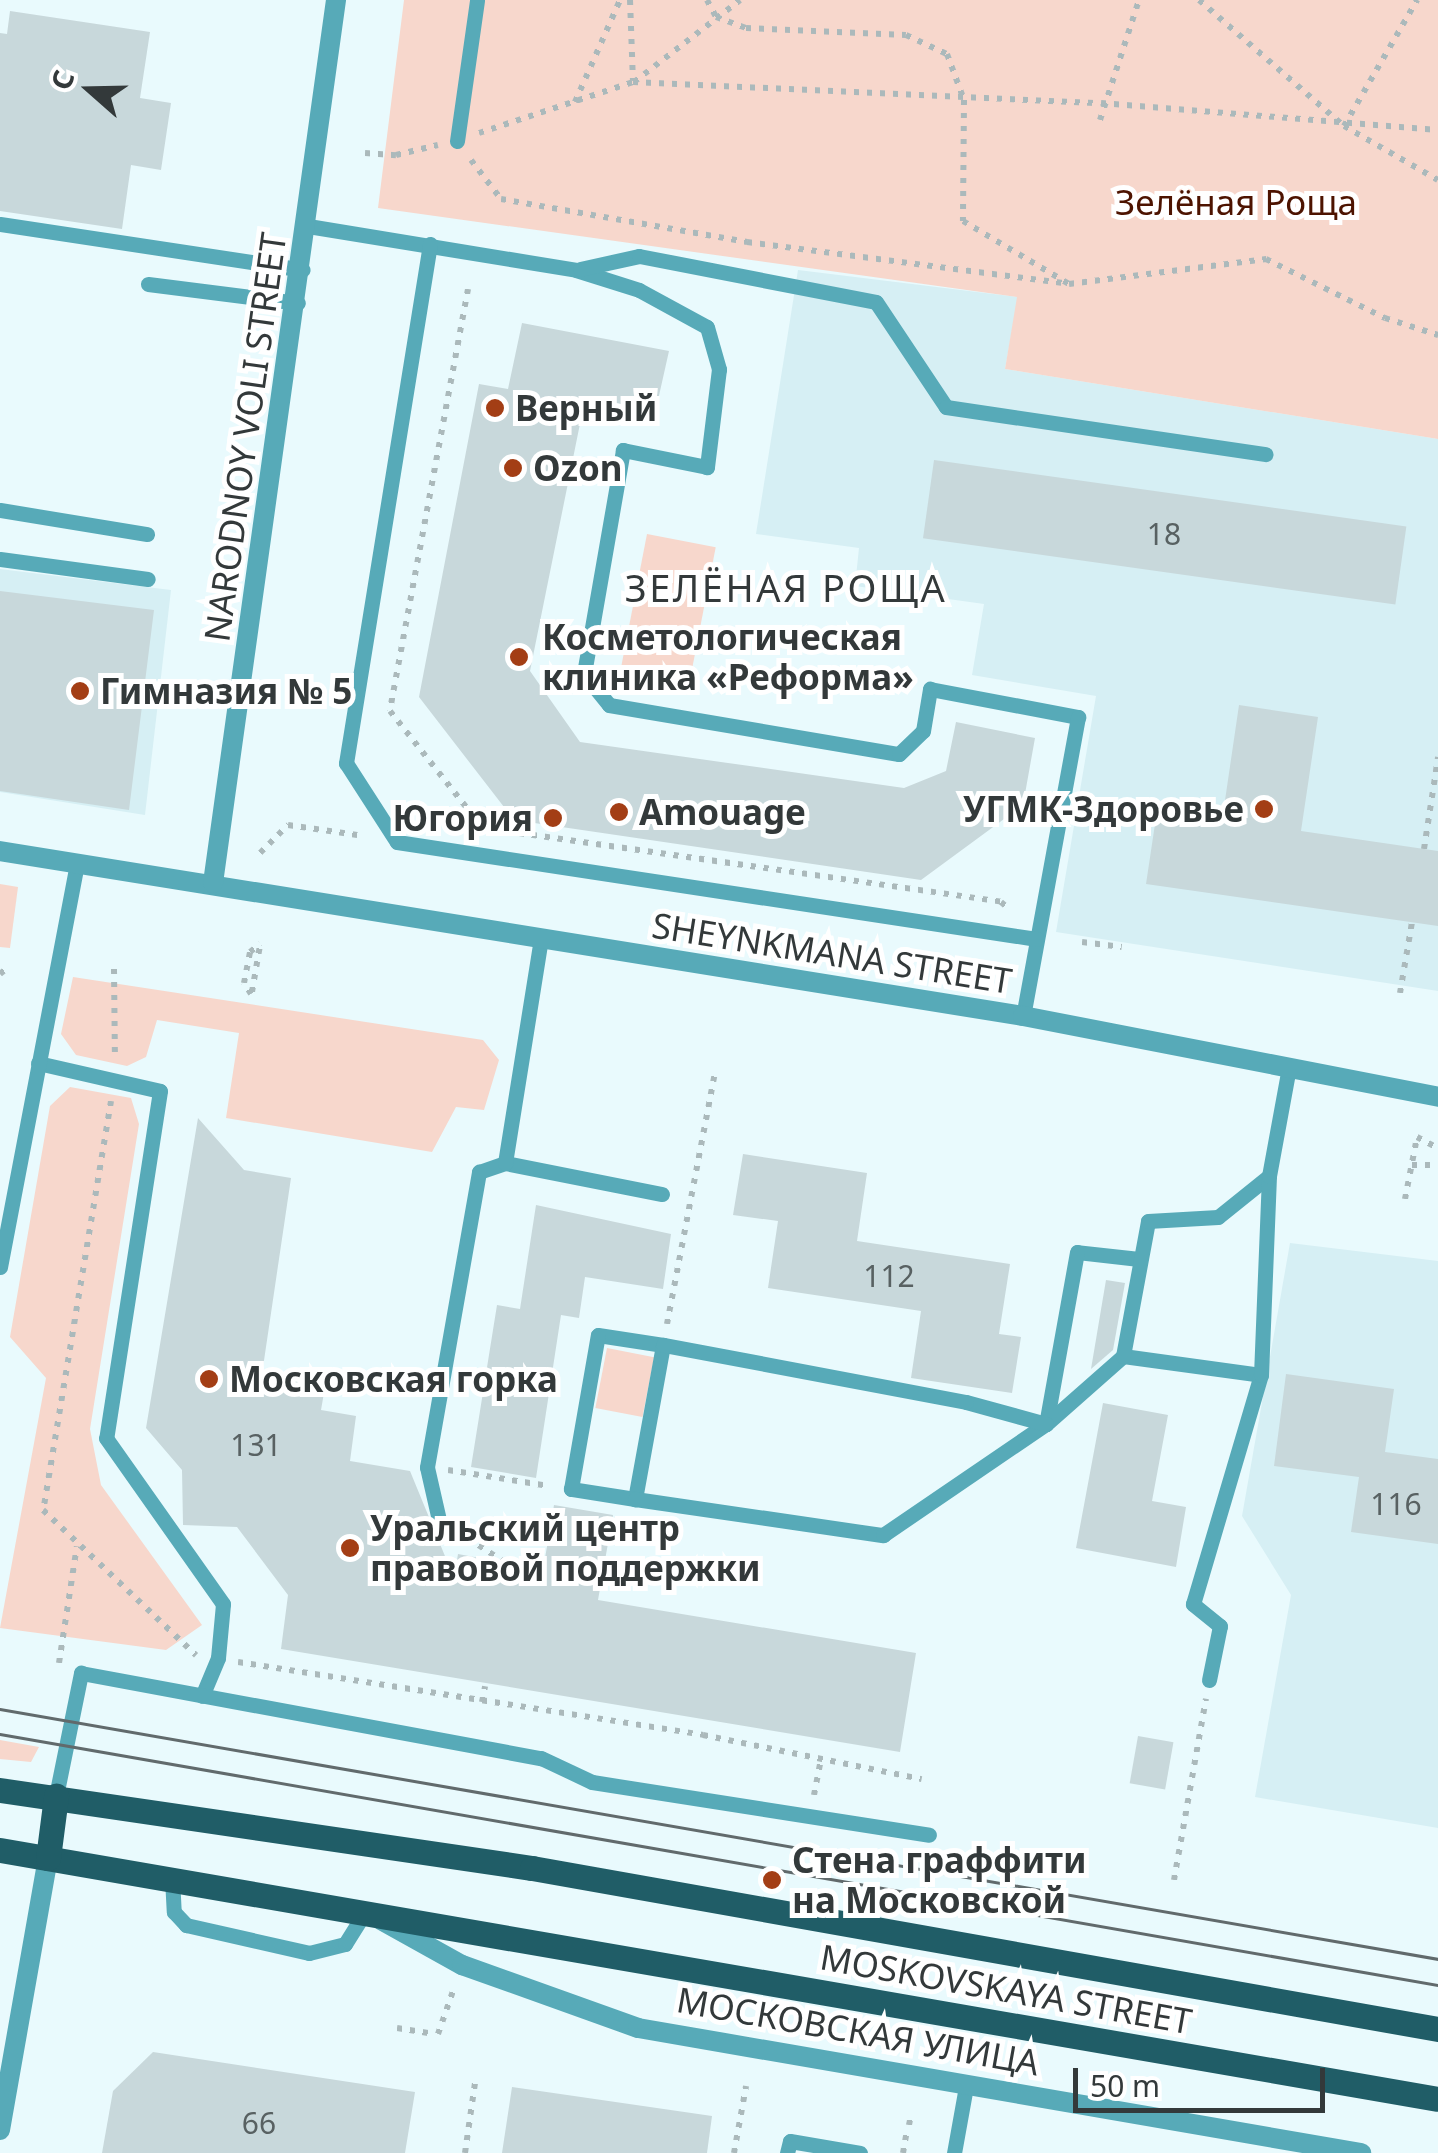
<!DOCTYPE html>
<html>
<head>
<meta charset="utf-8">
<style>
	body { margin:0 }
	#map { position:relative; width:1438px; height:2153px; overflow:hidden; background:#e9fafd; font-family:"Noto Sans",sans-serif }
	div>[style] { position:absolute }
	[style*='--x'] { left:calc(var(--x)*1px); top:calc(var(--y)*1px); width:calc(var(--w)*1px); rotate:calc(var(--a)*1deg) }
	.built>* { inset:0; background:#d6eff4 }
	.green>* { inset:0; background:#f7d7cc; transform-origin:0 0 }
	.building>* { inset:0; background:#c8d8db; transform-origin:0 0 }
	.path>* { height:6px; margin-top:-3px; transform-origin:0; background:repeating-linear-gradient(90deg,#abb9bb 0 5px,transparent 0 13px) }
	.service>* { height:15px; margin:-7.5px; padding:0 7.5px; transform-origin:7.5px; border-radius:7.5px; background:#57aab8 }
	.minor>* { height:20px; margin:-10px; padding:0 10px; transform-origin:10px; border-radius:10px; background:#57aab8 }
	.tertiary>* { height:20px; margin:-10px; padding:0 10px; transform-origin:10px; border-radius:10px; background:#57aab8 }
	.primary>* { height:25px; margin:-12.5px; padding:0 12.5px; transform-origin:12.5px; border-radius:12.5px; background:#205d67 }
	.tram>* { height:2.5px; margin:-1.25px; padding:0 1.25px; transform-origin:1.25px; border-radius:1.25px; background:#616a6c }
	.dots>* { width:28px; height:28px; translate:-50% -50%; box-sizing:border-box; border:5px solid #fff; border-radius:50% }
	span { translate:-50% -50%; white-space:nowrap; text-align:center; line-height:1.15; -webkit-text-stroke:10px #fff; paint-order:stroke }
	.number-label { font-size:30px; color:#586162 }
	.number-label span { -webkit-text-stroke-width:0 }
	.park-label { font-size:35px; color:#4d1300 }
	.poi-label { font-size:35px; color:#33393a; font-weight:700 }
	.left { translate:0 -50%; text-align:left }
	.right { translate:-100% -50%; text-align:right }
	.street-label { font-size:35px; color:#33393a }
	.neighbourhood-label { font-size:38px; color:#33393a; letter-spacing:2.5px }
	.north { position:absolute; left:40px; top:40px; width:100px; height:100px; -webkit-text-stroke:8px #fff; paint-order:stroke; rotate:290deg; font-size:28px; font-weight:700; line-height:40px; text-align:center; color:#33393a }
	.north::after { content:''; display:block; margin:auto; width:35px; height:45px; background:#33393a; clip-path:polygon(50% 0,100% 100%,50% 72%,0 100%) }
	.scale { position:absolute; left:1073px; top:2068px; width:252px; height:45px; box-sizing:border-box; border:5px solid #33393a; border-top:0; padding-left:12px; font-size:30px; line-height:35px; white-space:nowrap; color:#33393a; -webkit-text-stroke:8px #fff; paint-order:stroke }
</style>
</head>
<body>
<div id="map">
	<div class="built">
		<i style="clip-path:polygon(798px 270px,1018px 297px,1005px 369px,1438px 439px,1438px 991px,1056px 932px,1096px 696px,972px 675px,984px 604px,855px 586px,859px 548px,756px 534px)"></i>
		<i style="clip-path:polygon(0 569px,171px 590px,145px 815px,0 792px)"></i>
		<i style="clip-path:polygon(1290px 1243px,1438px 1261px,1438px 1828px,1255px 1797px,1291px 1595px,1242px 1516px)"></i>
	</div>
	<div class="green">
		<i style="clip-path:polygon(404px 0,1438px 0,1438px 439px,1005px 369px,1017px 297px,378px 208px)"></i>
		<i style="left:647px;top:534px;width:70px;height:136px;rotate:11deg"></i>
		<i style="clip-path:polygon(0 884px,18px 887px,10px 948px,0 947px)"></i>
		<i style="clip-path:polygon(73px 977px,483px 1040px,499px 1060px,484px 1110px,456px 1107px,432px 1152px,226px 1118px,239px 1033px,157px 1020px,146px 1057px,127px 1066px,76px 1055px,61px 1034px)"></i>
		<i style="clip-path:polygon(70px 1087px,131px 1098px,139px 1124px,90px 1429px,101px 1485px,202px 1625px,166px 1650px,0 1628px,46px 1378px,10px 1337px,50px 1106px)"></i>
		<i style="left:607px;top:1348px;width:48px;height:61px;rotate:11deg"></i>
		<i style="clip-path:polygon(0 1740px,39px 1747px,31px 1762px,0 1759px)"></i>
	</div>
	<div class="building">
		<i style="clip-path:polygon(10px 11px,150px 32px,140px 98px,171px 103px,161px 170px,131px 165px,122px 229px,0 211px,0 33px,7px 34px)"></i>
		<i style="clip-path:polygon(522px 323px,669px 351px,656px 409px,585px 399px,530px 671px,580px 742px,904px 788px,946px 771px,956px 722px,1035px 738px,1023px 805px,921px 880px,514px 820px,419px 697px,479px 384px,508px 389px)"></i>
		<i style="left:934px;top:460px;width:477px;height:79px;rotate:8deg"></i>
		<i style="clip-path:polygon(0 591px,154px 610px,129px 810px,0 791px)"></i>
		<i style="clip-path:polygon(1239px 705px,1318px 717px,1301px 831px,1438px 851px,1438px 926px,1146px 884px,1158px 804px,1223px 814px)"></i>
		<i style="clip-path:polygon(198px 1118px,244px 1170px,291px 1178px,262px 1374px,325px 1387px,321px 1410px,356px 1416px,350px 1461px,410px 1471px,454px 1578px,458px 1554px,543px 1570px,554px 1505px,613px 1515px,598px 1600px,916px 1653px,900px 1752px,281px 1649px,288px 1595px,237px 1527px,183px 1525px,182px 1470px,146px 1428px)"></i>
		<i style="clip-path:polygon(743px 1154px,867px 1173px,857px 1241px,1010px 1264px,999px 1334px,1021px 1337px,1012px 1393px,911px 1378px,921px 1311px,768px 1288px,778px 1221px,733px 1215px)"></i>
		<i style="clip-path:polygon(536px 1205px,671px 1234px,663px 1289px,585px 1277px,579px 1318px,561px 1315px,536px 1478px,471px 1467px,497px 1305px,520px 1309px)"></i>
		<i style="clip-path:polygon(1106px 1280px,1125px 1283px,1113px 1350px,1091px 1369px)"></i>
		<i style="clip-path:polygon(1286px 1374px,1394px 1389px,1385px 1452px,1438px 1459px,1438px 1544px,1351px 1532px,1359px 1477px,1274px 1466px)"></i>
		<i style="clip-path:polygon(1103px 1403px,1168px 1415px,1152px 1501px,1186px 1507px,1176px 1567px,1076px 1548px)"></i>
		<i style="left:1138px;top:1736px;width:36px;height:48px;rotate:10deg"></i>
		<i style="clip-path:polygon(153px 2052px,415px 2092px,405px 2153px,102px 2153px,113px 2091px)"></i>
		<i style="clip-path:polygon(512px 2087px,712px 2116px,707px 2153px,502px 2153px)"></i>
	</div>
	<div class="path">
		<i style="--x:630;--y:0;--w:81;--a:87.9"></i>
		<i style="--x:707;--y:0;--w:19;--a:62"></i>
		<i style="--x:716;--y:17;--w:32;--a:20"></i>
		<i style="--x:746;--y:28;--w:160;--a:2.5"></i>
		<i style="--x:906;--y:35;--w:45;--a:24.9"></i>
		<i style="--x:947;--y:54;--w:49;--a:69.7"></i>
		<i style="--x:964;--y:100;--w:121;--a:90.5"></i>
		<i style="--x:963;--y:221;--w:123;--a:30.7"></i>
		<i style="--x:1069;--y:284;--w:199;--a:-7.2"></i>
		<i style="--x:1266;--y:259;--w:133;--a:26.4"></i>
		<i style="--x:1385;--y:318;--w:56;--a:17.8"></i>
		<i style="--x:1199;--y:0;--w:192;--a:41"></i>
		<i style="--x:1344;--y:126;--w:108;--a:29.9"></i>
		<i style="--x:634;--y:82;--w:134;--a:-37.7"></i>
		<i style="--x:575;--y:102;--w:111;--a:-66.2"></i>
		<i style="--x:1100;--y:120;--w:126;--a:-72"></i>
		<i style="--x:1344;--y:126;--w:146;--a:-59.9"></i>
		<i style="--x:479;--y:133;--w:162;--a:-18.3"></i>
		<i style="--x:633;--y:82;--w:468;--a:2.6"></i>
		<i style="--x:1101;--y:103;--w:338;--a:4.6"></i>
		<i style="--x:365;--y:153;--w:31;--a:4"></i>
		<i style="--x:396;--y:155;--w:43;--a:-13.4"></i>
		<i style="--x:471;--y:160;--w:49;--a:52.4"></i>
		<i style="--x:501;--y:199;--w:250;--a:9.9"></i>
		<i style="--x:747;--y:242;--w:319;--a:7.4"></i>
		<i style="--x:468;--y:289;--w:429;--a:100.5"></i>
		<i style="--x:390;--y:711;--w:148;--a:51.6"></i>
		<i style="--x:519;--y:833;--w:487;--a:8.1"></i>
		<i style="--x:1001;--y:902;--w:11;--a:41"></i>
		<i style="--x:1424;--y:849;--w:93;--a:-81.3"></i>
		<i style="--x:260;--y:853;--w:40;--a:-45"></i>
		<i style="--x:288;--y:825;--w:70;--a:8.2"></i>
		<i style="--x:1082;--y:942;--w:40;--a:7.1"></i>
		<i style="--x:114;--y:969;--w:89;--a:89.4"></i>
		<i style="--x:0;--y:974;--w:8;--a:-40"></i>
		<i style="--x:252;--y:992;--w:48;--a:-80.3"></i>
		<i style="--x:1400;--y:993;--w:72;--a:-80.4"></i>
		<i style="--x:251;--y:994;--w:13;--a:-122"></i>
		<i style="--x:244;--y:983;--w:32;--a:-79"></i>
		<i style="--x:250;--y:952;--w:13;--a:-39"></i>
		<i style="--x:111;--y:1101;--w:415;--a:99.4"></i>
		<i style="--x:43;--y:1510;--w:211;--a:43.5"></i>
		<i style="--x:1412;--y:1165;--w:26;--a:0"></i>
		<i style="--x:1405;--y:1199;--w:63;--a:-79"></i>
		<i style="--x:1417;--y:1137;--w:24;--a:28"></i>
		<i style="--x:667;--y:1324;--w:256;--a:-79.2"></i>
		<i style="--x:448;--y:1470;--w:102;--a:9"></i>
		<i style="--x:457;--y:1531;--w:56;--a:33.4"></i>
		<i style="--x:238;--y:1662;--w:471;--a:8.9"></i>
		<i style="--x:703;--y:1735;--w:223;--a:11.4"></i>
		<i style="--x:59;--y:1663;--w:118;--a:-81.3"></i>
		<i style="--x:482;--y:1702;--w:16;--a:-79"></i>
		<i style="--x:814;--y:1795;--w:36;--a:-79"></i>
		<i style="--x:1174;--y:1880;--w:184;--a:-80"></i>
		<i style="--x:397;--y:2028;--w:33;--a:9"></i>
		<i style="--x:438;--y:2034;--w:49;--a:-70.8"></i>
		<i style="--x:909;--y:2125;--w:10;--a:-79"></i>
		<i style="--x:465;--y:2153;--w:71;--a:-81.9"></i>
		<i style="--x:734;--y:2153;--w:68;--a:-79.8"></i>
		<i style="--x:903;--y:2153;--w:22;--a:-80"></i>
	</div>
	<div class="service">
		<i style="--x:457;--y:141;--w:142;--a:-81.9"></i>
		<i style="--x:0;--y:224;--w:306;--a:8.6"></i>
		<i style="--x:308;--y:226;--w:272;--a:9.3"></i>
		<i style="--x:576;--y:270;--w:66;--a:17.6"></i>
		<i style="--x:639;--y:290;--w:77;--a:28.6"></i>
		<i style="--x:707;--y:327;--w:44;--a:74.1"></i>
		<i style="--x:719;--y:369;--w:99;--a:97"></i>
		<i style="--x:707;--y:467;--w:86;--a:-168.6"></i>
		<i style="--x:623;--y:450;--w:227;--a:99.9"></i>
		<i style="--x:584;--y:674;--w:40;--a:51"></i>
		<i style="--x:609;--y:705;--w:294;--a:9.6"></i>
		<i style="--x:899;--y:754;--w:33;--a:-44"></i>
		<i style="--x:923;--y:731;--w:43;--a:-80.5"></i>
		<i style="--x:930;--y:689;--w:151;--a:10.7"></i>
		<i style="--x:1078;--y:717;--w:304;--a:100.4"></i>
		<i style="--x:430;--y:244;--w:526;--a:99.19"></i>
		<i style="--x:346;--y:763;--w:94;--a:57.2"></i>
		<i style="--x:397;--y:842;--w:647;--a:8.62"></i>
		<i style="--x:580;--y:269;--w:60;--a:-12.4"></i>
		<i style="--x:639;--y:256;--w:241;--a:11"></i>
		<i style="--x:876;--y:302;--w:126;--a:56.3"></i>
		<i style="--x:946;--y:407;--w:323;--a:8.4"></i>
		<i style="--x:148;--y:284;--w:151;--a:7.2"></i>
		<i style="--x:0;--y:510;--w:149;--a:9.3"></i>
		<i style="--x:0;--y:559;--w:149;--a:7.7"></i>
		<i style="--x:38;--y:1063;--w:125;--a:12.9"></i>
		<i style="--x:160;--y:1091;--w:351;--a:98.8"></i>
		<i style="--x:106;--y:1438;--w:203;--a:54.8"></i>
		<i style="--x:223;--y:1604;--w:54;--a:95.3"></i>
		<i style="--x:218;--y:1658;--w:41;--a:112.8"></i>
		<i style="--x:505;--y:1163;--w:160;--a:11.2"></i>
		<i style="--x:1139;--y:1259;--w:62;--a:-173.6"></i>
		<i style="--x:1077;--y:1252;--w:175;--a:100.2"></i>
		<i style="--x:1046;--y:1424;--w:103;--a:-41.4"></i>
		<i style="--x:1123;--y:1356;--w:139;--a:7.8"></i>
		<i style="--x:0;--y:1267;--w:410;--a:-79.2"></i>
		<i style="--x:598;--y:1335;--w:66;--a:8.7"></i>
		<i style="--x:663;--y:1345;--w:157;--a:100.3"></i>
		<i style="--x:635;--y:1499;--w:65;--a:-171.1"></i>
		<i style="--x:571;--y:1489;--w:156;--a:-80.1"></i>
		<i style="--x:1123;--y:1356;--w:137;--a:-79.5"></i>
		<i style="--x:1148;--y:1221;--w:70;--a:-3.3"></i>
		<i style="--x:1218;--y:1217;--w:65;--a:-38.8"></i>
		<i style="--x:635;--y:1499;--w:251;--a:8.3"></i>
		<i style="--x:883;--y:1535;--w:197;--a:-34.3"></i>
		<i style="--x:1046;--y:1424;--w:83;--a:-164.6"></i>
		<i style="--x:966;--y:1402;--w:308;--a:-169.3"></i>
		<i style="--x:439;--y:1520;--w:54;--a:-102.8"></i>
		<i style="--x:427;--y:1467;--w:300;--a:-80"></i>
		<i style="--x:479;--y:1172;--w:28;--a:-19"></i>
		<i style="--x:505;--y:1163;--w:227;--a:-80.9"></i>
		<i style="--x:1209;--y:1680;--w:55;--a:-78.5"></i>
		<i style="--x:1220;--y:1626;--w:35;--a:-141"></i>
		<i style="--x:1193;--y:1604;--w:239;--a:-73.5"></i>
		<i style="--x:1261;--y:1375;--w:199;--a:-87.7"></i>
		<i style="--x:1269;--y:1176;--w:111;--a:-79.6"></i>
		<i style="--x:56;--y:1796;--w:126;--a:-78.5"></i>
		<i style="--x:81;--y:1673;--w:468;--a:10.5"></i>
		<i style="--x:541;--y:1758;--w:56;--a:25.2"></i>
		<i style="--x:592;--y:1782;--w:341;--a:8.9"></i>
		<i style="--x:172;--y:1878;--w:34;--a:87"></i>
		<i style="--x:174;--y:1912;--w:18;--a:47"></i>
		<i style="--x:186;--y:1925;--w:126;--a:12.8"></i>
		<i style="--x:309;--y:1953;--w:37;--a:-14"></i>
		<i style="--x:345;--y:1944;--w:39;--a:-58"></i>
		<i style="--x:787;--y:2153;--w:12;--a:-76"></i>
		<i style="--x:790;--y:2141;--w:71;--a:9.7"></i>
		<i style="--x:954;--y:2153;--w:68;--a:-79.8"></i>
	</div>
	<div class="minor">
		<i style="--x:0;--y:2130;--w:276;--a:-80"></i>
	</div>
	<div class="tertiary">
		<i style="--x:0;--y:851;--w:1036;--a:9.16"></i>
		<i style="--x:1023;--y:1016;--w:423;--a:11"></i>
		<i style="--x:213;--y:883;--w:892;--a:-82.07"></i>
		<i style="--x:381;--y:1920;--w:93;--a:29.1"></i>
		<i style="--x:462;--y:1965;--w:187;--a:19.7"></i>
		<i style="--x:638;--y:2028;--w:734;--a:9.81"></i>
	</div>
	<div class="primary">
		<i style="--x:0;--y:1790;--w:538;--a:8.34"></i>
		<i style="--x:532;--y:1868;--w:920;--a:10.08"></i>
		<i style="--x:0;--y:1850;--w:1459;--a:9.82"></i>
		<i style="--x:48;--y:1858;--w:63;--a:-82.6"></i>
	</div>
	<div class="tram">
		<i style="--x:0;--y:1709;--w:1460;--a:9.86"></i>
		<i style="--x:0;--y:1734;--w:1460;--a:9.9"></i>
	</div>
	<div class="dots">
		<i style="left:495px;top:408px;background:#a33e15"></i>
		<i style="left:513px;top:468px;background:#a33e15"></i>
		<i style="left:519px;top:657px;background:#a33e15"></i>
		<i style="left:80px;top:691px;background:#a33e15"></i>
		<i style="left:1264px;top:809px;background:#a33e15"></i>
		<i style="left:619px;top:812px;background:#a33e15"></i>
		<i style="left:553px;top:818px;background:#a33e15"></i>
		<i style="left:209px;top:1379px;background:#a33e15"></i>
		<i style="left:350px;top:1548px;background:#a33e15"></i>
		<i style="left:772px;top:1880px;background:#a33e15"></i>
	</div>
	<div class="number-label">
		<span style="left:1164px;top:534px">18</span>
		<span style="left:889px;top:1276px">112</span>
		<span style="left:256px;top:1445px">131</span>
		<span style="left:1396px;top:1504px">116</span>
		<span style="left:259px;top:2123px">66</span>
	</div>
	<div class="park-label">
		<span style="left:1236px;top:202px">Зелёная Роща</span>
	</div>
	<div class="poi-label">
		<span class="left" style="left:515px;top:408px">Верный</span>
		<span class="left" style="left:533px;top:468px">Ozon</span>
		<span class="left" style="left:542px;top:657px">Косметологическая<br>клиника «Реформа»</span>
		<span class="left" style="left:100px;top:691px">Гимназия № 5</span>
		<span class="right" style="left:1244px;top:809px">УГМК-Здоровье</span>
		<span class="left" style="left:639px;top:812px">Amouage</span>
		<span class="right" style="left:533px;top:818px">Югория</span>
		<span class="left" style="left:229px;top:1379px">Московская горка</span>
		<span class="left" style="left:370px;top:1548px">Уральский центр<br>правовой поддержки</span>
		<span class="left" style="left:792px;top:1880px">Стена граффити<br>на Московской</span>
	</div>
	<div class="street-label">
		<span style="left:245px;top:437px;rotate:-82deg">NARODNOY VOLI STREET</span>
		<span style="left:832px;top:953px;rotate:9deg">SHEYNKMANA STREET</span>
		<span style="left:1006px;top:1989px;rotate:10deg">MOSKOVSKAYA STREET</span>
		<span style="left:858px;top:2031px;rotate:10deg">МОСКОВСКАЯ УЛИЦА</span>
	</div>
	<div class="neighbourhood-label">
		<span style="left:786px;top:588px">ЗЕЛЁНАЯ РОЩА</span>
	</div>
	<div class="north">С</div>
	<div class="scale">50 m</div>
</div>
</body>
</html>
